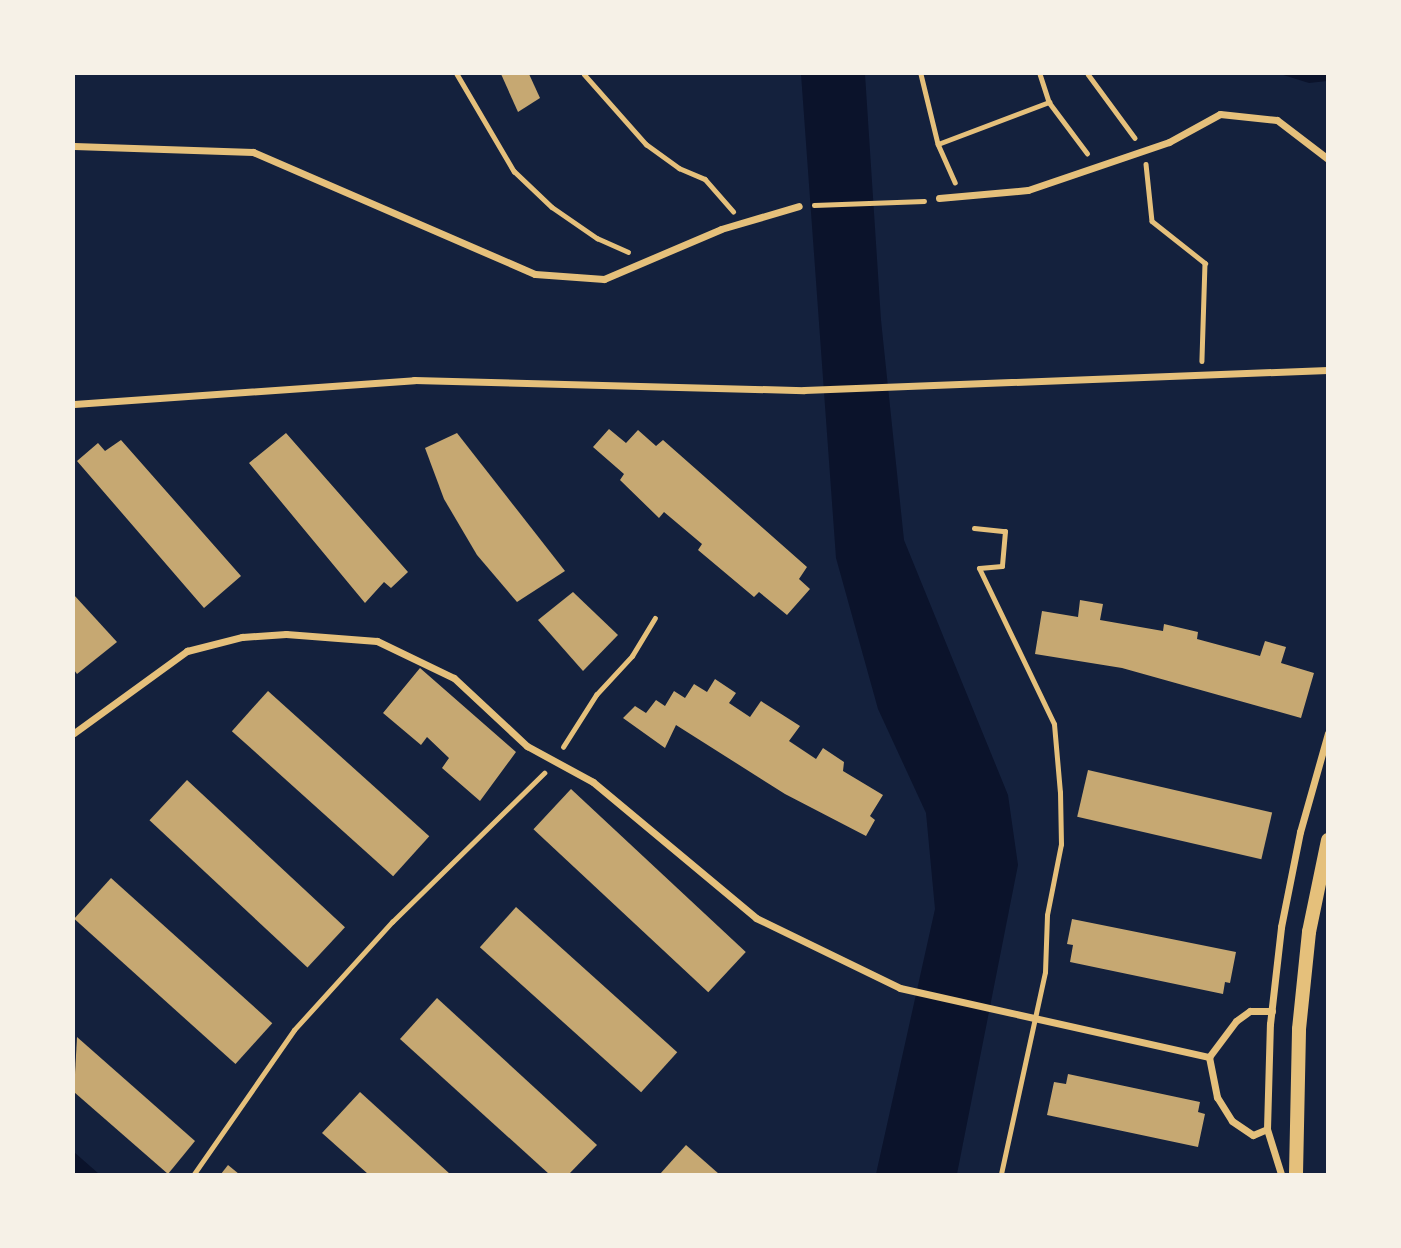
<!DOCTYPE html>
<html>
<head>
<meta charset="utf-8">
<style>
	body { margin:0 }
	#map { position:relative; width:1401px; height:1248px; overflow:hidden; background:#14213d; font-family:Montserrat,sans-serif }
	div>[style] { position:absolute }
	[style*='--x'] { left:calc(var(--x)*1px); top:calc(var(--y)*1px); width:calc(var(--w)*1px); rotate:calc(var(--a)*1deg) }
	.water>* { inset:0; background:#0b132b }
	.building>* { inset:0; background:#c6a872; transform-origin:0 0 }
	.path>* { height:4.5px; margin:-2.25px; padding:0 2.25px; transform-origin:2.25px; border-radius:2.25px; background:#e5c07b }
	.service>* { height:5px; margin:-2.5px; padding:0 2.5px; transform-origin:2.5px; border-radius:2.5px; background:#e5c07b }
	.minor>* { height:7px; margin:-3.5px; padding:0 3.5px; transform-origin:3.5px; border-radius:3.5px; background:#e5c07b }
	.secondary>* { height:14px; margin:-7px; padding:0 7px; transform-origin:7px; border-radius:7px; background:#e5c07b }
	span { translate:-50% -50%; white-space:nowrap; text-align:center; line-height:1.15; -webkit-text-stroke:7px #f6f1e7; paint-order:stroke }
	.frame { position:absolute; inset:0; border:75px solid #f6f1e7; pointer-events:none }
</style>
</head>
<body>
<div id="map">
	<div class="water">
		<i style="clip-path:polygon(801px 74px,865px 74px,881px 320px,904px 540px,1008px 795px,1018px 865px,957px 1174px,876px 1174px,935px 909px,926px 813px,878px 709px,836px 558px)"></i>
		<i style="clip-path:polygon(1280px 74px,1327px 74px,1327px 81px,1309px 83px)"></i>
		<i style="clip-path:polygon(74px 1152px,99px 1174px,100px 1174px,74px 1174px)"></i>
	</div>
	<div class="building">
		<i style="clip-path:polygon(501px 74px,529px 74px,540px 98px,518px 112px)"></i>
		<i style="clip-path:polygon(609px 429px,626px 443px,638px 430px,656px 446px,663px 440px,807px 567px,799px 579px,810px 589px,787px 615px,759px 592px,754px 597px,698px 550px,702px 544px,664px 512px,659px 518px,620px 480px,624px 474px,593px 447px)"></i>
		<i style="clip-path:polygon(286px 433px,408px 572px,391px 588px,384px 582px,365px 603px,249px 463px)"></i>
		<i style="clip-path:polygon(457px 433px,565px 571px,517px 602px,477px 555px,444px 499px,425px 448px)"></i>
		<i style="clip-path:polygon(121px 440px,241px 576px,204px 608px,77px 461px,98px 443px,105px 451px)"></i>
		<i style="clip-path:polygon(573px 592px,618px 635px,583px 671px,538px 620px)"></i>
		<i style="clip-path:polygon(74px 595px,117px 642px,77px 674px,74px 670px)"></i>
		<i style="clip-path:polygon(1080px 600px,1103px 604px,1100px 620px,1163px 631px,1164px 624px,1198px 632px,1197px 639px,1260px 656px,1265px 641px,1286px 647px,1281px 663px,1314px 673px,1301px 718px,1122px 668px,1035px 654px,1042px 611px,1078px 617px)"></i>
		<i style="clip-path:polygon(420px 668px,516px 752px,480px 801px,442px 768px,449px 758px,427px 737px,421px 745px,383px 713px)"></i>
		<i style="clip-path:polygon(715px 679px,736px 693px,729px 703px,750px 717px,761px 701px,800px 726px,789px 741px,816px 759px,823px 748px,844px 762px,843px 771px,883px 795px,870px 816px,875px 820px,866px 836px,785px 794px,676px 725px,665px 748px,623px 718px,635px 706px,646px 713px,656px 700px,665px 706px,674px 691px,685px 698px,694px 684px,707px 692px)"></i>
		<i style="left:268px;top:691px;width:217px;height:54px;rotate:42deg"></i>
		<i style="left:1088px;top:770px;width:189px;height:48px;rotate:13deg"></i>
		<i style="left:187px;top:780px;width:216px;height:55px;rotate:43deg"></i>
		<i style="left:571px;top:789px;width:239px;height:55px;rotate:43deg"></i>
		<i style="left:111px;top:878px;width:217px;height:55px;rotate:42deg"></i>
		<i style="left:516px;top:907px;width:217px;height:54px;rotate:42deg"></i>
		<i style="clip-path:polygon(1072px 919px,1236px 952px,1230px 983px,1225px 982px,1223px 994px,1070px 962px,1073px 945px,1067px 944px)"></i>
		<i style="clip-path:polygon(437px 998px,597px 1145px,569px 1174px,549px 1174px,400px 1039px)"></i>
		<i style="clip-path:polygon(77px 1037px,195px 1141px,168px 1174px,74px 1092px)"></i>
		<i style="clip-path:polygon(1068px 1074px,1200px 1102px,1198px 1112px,1205px 1114px,1198px 1147px,1047px 1115px,1054px 1082px,1066px 1084px)"></i>
		<i style="clip-path:polygon(360px 1092px,450px 1174px,368px 1174px,322px 1133px)"></i>
		<i style="clip-path:polygon(686px 1145px,719px 1174px,660px 1174px)"></i>
		<i style="clip-path:polygon(228px 1165px,239px 1174px,221px 1174px)"></i>
	</div>
	<div class="path">
		<i style="--x:457;--y:74;--w:113;--a:59.6"></i>
		<i style="--x:514;--y:171;--w:52;--a:43.5"></i>
		<i style="--x:552;--y:207;--w:55;--a:34.6"></i>
		<i style="--x:597;--y:238;--w:34;--a:24"></i>
		<i style="--x:584;--y:74;--w:94;--a:48.5"></i>
		<i style="--x:646;--y:144;--w:41;--a:36"></i>
		<i style="--x:679;--y:168;--w:28;--a:23"></i>
		<i style="--x:705;--y:179;--w:43;--a:48.8"></i>
		<i style="--x:921;--y:74;--w:72;--a:76.3"></i>
		<i style="--x:938;--y:144;--w:119;--a:-20.7"></i>
		<i style="--x:1040;--y:74;--w:29;--a:72"></i>
		<i style="--x:1049;--y:102;--w:64;--a:53.3"></i>
		<i style="--x:1088;--y:74;--w:79;--a:53.7"></i>
		<i style="--x:938;--y:144;--w:42;--a:65.9"></i>
		<i style="--x:1146;--y:164;--w:57;--a:84"></i>
		<i style="--x:1152;--y:221;--w:68;--a:38.4"></i>
		<i style="--x:1205;--y:263;--w:98;--a:91.8"></i>
		<i style="--x:814;--y:205;--w:110;--a:-2.1"></i>
		<i style="--x:563;--y:747;--w:62;--a:-57.6"></i>
		<i style="--x:596;--y:695;--w:53;--a:-47.3"></i>
		<i style="--x:632;--y:656;--w:44;--a:-58.8"></i>
		<i style="--x:194;--y:1174;--w:175;--a:-55.2"></i>
		<i style="--x:294;--y:1030;--w:146;--a:-47.8"></i>
		<i style="--x:392;--y:922;--w:213;--a:-44.4"></i>
	</div>
	<div class="service">
		<i style="--x:974;--y:528;--w:31;--a:6"></i>
		<i style="--x:1005;--y:531;--w:35;--a:95"></i>
		<i style="--x:1002;--y:566;--w:23;--a:175"></i>
		<i style="--x:979;--y:568;--w:173;--a:64.3"></i>
		<i style="--x:1054;--y:724;--w:68;--a:85"></i>
		<i style="--x:1060;--y:792;--w:52;--a:88.9"></i>
		<i style="--x:1061;--y:844;--w:72;--a:101.2"></i>
		<i style="--x:1047;--y:915;--w:57;--a:92"></i>
		<i style="--x:1045;--y:972;--w:207;--a:102.3"></i>
	</div>
	<div class="minor">
		<i style="--x:74;--y:146;--w:179;--a:1.9"></i>
		<i style="--x:253;--y:152;--w:307;--a:23.4"></i>
		<i style="--x:535;--y:274;--w:69;--a:4.1"></i>
		<i style="--x:604;--y:279;--w:127;--a:-23.1"></i>
		<i style="--x:721;--y:229;--w:81;--a:-16.4"></i>
		<i style="--x:939;--y:198;--w:89;--a:-5.1"></i>
		<i style="--x:1028;--y:190;--w:149;--a:-18.8"></i>
		<i style="--x:1169;--y:142;--w:58;--a:-28.8"></i>
		<i style="--x:1220;--y:114;--w:57;--a:6"></i>
		<i style="--x:1277;--y:120;--w:64;--a:37.4"></i>
		<i style="--x:74;--y:404;--w:341;--a:-4"></i>
		<i style="--x:414;--y:380;--w:390;--a:1.5"></i>
		<i style="--x:804;--y:390;--w:524;--a:-2.19"></i>
		<i style="--x:74;--y:733;--w:140;--a:-36"></i>
		<i style="--x:187;--y:651;--w:57;--a:-14.3"></i>
		<i style="--x:242;--y:637;--w:44;--a:-3.9"></i>
		<i style="--x:286;--y:634;--w:91;--a:4.4"></i>
		<i style="--x:377;--y:641;--w:85;--a:25.7"></i>
		<i style="--x:454;--y:678;--w:100;--a:43"></i>
		<i style="--x:527;--y:746;--w:75;--a:28.6"></i>
		<i style="--x:593;--y:782;--w:212;--a:39.8"></i>
		<i style="--x:756;--y:918;--w:160;--a:25.9"></i>
		<i style="--x:900;--y:988;--w:317;--a:12.6"></i>
		<i style="--x:1209;--y:1057;--w:41;--a:78.7"></i>
		<i style="--x:1217;--y:1097;--w:28;--a:58"></i>
		<i style="--x:1232;--y:1121;--w:25;--a:34"></i>
		<i style="--x:1253;--y:1135;--w:15;--a:-23"></i>
		<i style="--x:1209;--y:1057;--w:45;--a:-53.1"></i>
		<i style="--x:1236;--y:1021;--w:17;--a:-36"></i>
		<i style="--x:1250;--y:1011;--w:22;--a:0"></i>
		<i style="--x:1281;--y:1174;--w:47;--a:-107.3"></i>
		<i style="--x:1267;--y:1129;--w:105;--a:-88.4"></i>
		<i style="--x:1270;--y:1024;--w:98;--a:-83.5"></i>
		<i style="--x:1281;--y:927;--w:97;--a:-78.7"></i>
		<i style="--x:1300;--y:832;--w:103;--a:-74.2"></i>
	</div>
	<div class="secondary">
		<i style="--x:1296;--y:1174;--w:145;--a:-88.8"></i>
		<i style="--x:1299;--y:1029;--w:98;--a:-84.1"></i>
		<i style="--x:1309;--y:932;--w:94;--a:-78.3"></i>
	</div>
	<div class="frame"></div>
</div>
</body>
</html>
